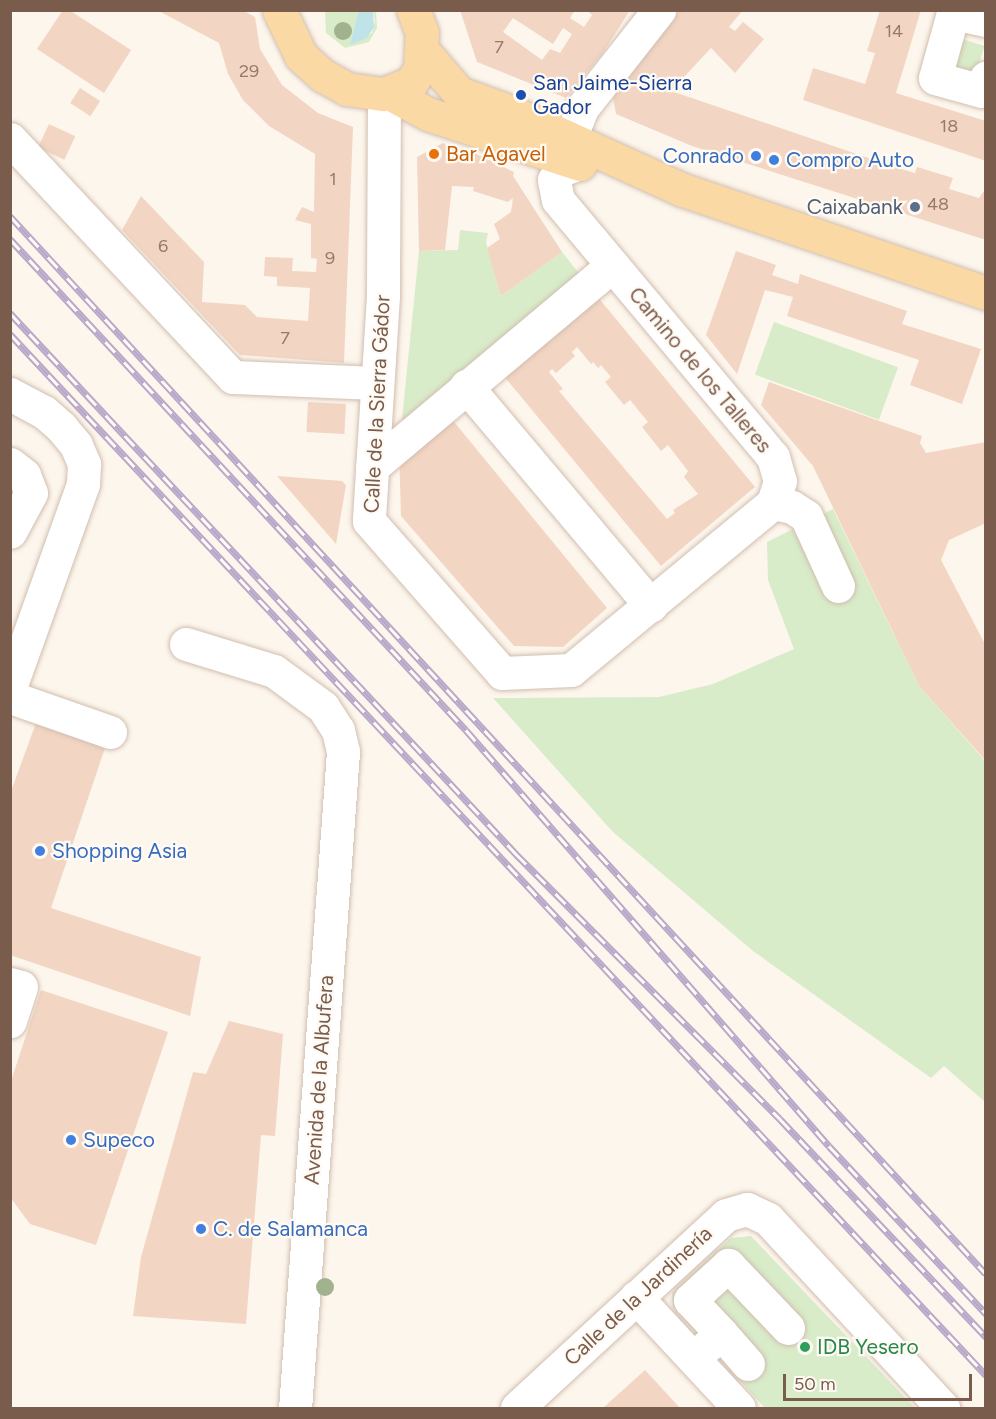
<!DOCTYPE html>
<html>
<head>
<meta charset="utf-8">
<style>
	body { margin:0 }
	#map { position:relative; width:996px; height:1419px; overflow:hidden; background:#fdf6ec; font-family:Figtree,sans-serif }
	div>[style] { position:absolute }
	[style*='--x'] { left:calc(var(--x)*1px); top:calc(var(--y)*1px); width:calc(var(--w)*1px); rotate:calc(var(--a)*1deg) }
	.green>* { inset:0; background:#d8ecc9; transform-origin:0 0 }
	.water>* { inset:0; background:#bfe3e8 }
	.building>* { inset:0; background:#f3d5c3; transform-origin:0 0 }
	.roads { filter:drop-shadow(0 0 2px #d1beb0) drop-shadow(0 0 2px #d1beb0) }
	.minor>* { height:33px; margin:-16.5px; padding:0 16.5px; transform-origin:16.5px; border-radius:16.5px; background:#fff }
	.major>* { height:33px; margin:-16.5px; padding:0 16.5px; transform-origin:16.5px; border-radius:16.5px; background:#fbd9a5 }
	.rail>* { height:7px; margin-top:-3.5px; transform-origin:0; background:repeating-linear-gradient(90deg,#fffaf3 0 14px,#b9a8c9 0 28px); box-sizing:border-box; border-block:2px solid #b9a8c9 }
	.trees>* { width:18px; height:18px; margin:-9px; border-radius:50%; background:#a0b28e }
	.dots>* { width:16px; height:16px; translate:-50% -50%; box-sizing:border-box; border:3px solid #fffaf3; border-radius:50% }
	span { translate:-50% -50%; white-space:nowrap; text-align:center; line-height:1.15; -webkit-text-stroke:4.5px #fffaf3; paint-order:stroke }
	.number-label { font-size:18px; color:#987a6a }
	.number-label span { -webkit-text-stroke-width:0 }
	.transit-label { font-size:21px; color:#164399 }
	.left { translate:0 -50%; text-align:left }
	.food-label { font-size:21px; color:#c56008 }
	.shop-label { font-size:21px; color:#366cbe }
	.right { translate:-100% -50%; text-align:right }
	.service-label { font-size:21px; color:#4e5e75 }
	.street-label { font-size:21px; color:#7a5c4d }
	.leisure-label { font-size:21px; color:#27864d }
	.frame { position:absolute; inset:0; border:12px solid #7a5c4d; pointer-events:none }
	.scale { position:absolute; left:783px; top:1374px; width:189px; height:27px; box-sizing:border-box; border:3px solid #7a5c4d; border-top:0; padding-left:8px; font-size:18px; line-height:21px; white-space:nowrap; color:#7a5c4d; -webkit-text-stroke:4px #fffaf3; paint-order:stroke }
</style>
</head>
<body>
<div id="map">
	<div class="green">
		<i style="clip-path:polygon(325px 11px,359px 11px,351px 45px,372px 33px,375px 21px,373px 11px,376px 11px,377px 28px,369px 42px,345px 48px,326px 33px)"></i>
		<i style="left:952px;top:36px;width:34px;height:39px;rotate:17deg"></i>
		<i style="clip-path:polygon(460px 230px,488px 233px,486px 242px,501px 296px,562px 252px,592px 290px,399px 449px,419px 251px,458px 250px)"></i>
		<i style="left:774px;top:322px;width:132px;height:56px;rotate:20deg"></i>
		<i style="clip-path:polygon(833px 509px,919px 686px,985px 761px,985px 1102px,944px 1066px,931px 1078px,753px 951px,612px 831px,493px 698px,659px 697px,713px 684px,794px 649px,768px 580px,767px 542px)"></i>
		<i style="clip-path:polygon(751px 1236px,915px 1408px,765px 1408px,673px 1307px,672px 1293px,731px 1238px)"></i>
	</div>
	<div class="water">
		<i style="clip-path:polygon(359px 10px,373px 11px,374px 27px,367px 38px,350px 45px)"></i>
	</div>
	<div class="building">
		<i style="clip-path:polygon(63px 10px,69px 10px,131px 50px,104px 93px,37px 49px)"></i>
		<i style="clip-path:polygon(157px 10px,242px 10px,255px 17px,260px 49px,282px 85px,318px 113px,353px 127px,344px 363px,240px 355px,122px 230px,141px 196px,204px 262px,202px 302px,245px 305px,257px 317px,308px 321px,310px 288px,277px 286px,277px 277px,264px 276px,265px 257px,293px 258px,292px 271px,316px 272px,317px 259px,311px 258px,311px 224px,295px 220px,302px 207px,314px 212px,315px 154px,269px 126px,243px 100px,228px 74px,219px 43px)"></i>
		<i style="clip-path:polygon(evenodd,460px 10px,575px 10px,570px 18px,584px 27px,592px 15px,586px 10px,630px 10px,603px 53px,566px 98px,477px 62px,460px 10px,513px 18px,553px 44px,563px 28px,572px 34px,560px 53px,550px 49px,542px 60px,503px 32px,513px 18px)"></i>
		<i style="clip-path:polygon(680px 10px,743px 10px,729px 27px,735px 31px,743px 22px,764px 39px,735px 73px,711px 48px,671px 91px,901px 169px,915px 173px,917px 167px,953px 178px,949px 189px,979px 198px,986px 188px,986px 240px,692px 146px,616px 114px,613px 98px)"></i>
		<i style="clip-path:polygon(880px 10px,921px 10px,896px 93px,986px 121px,986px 161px,803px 100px,813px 68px,865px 84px,875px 53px,867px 51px)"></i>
		<i style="left:80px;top:88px;width:24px;height:18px;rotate:33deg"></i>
		<i style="left:49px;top:124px;width:29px;height:26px;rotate:25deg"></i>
		<i style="clip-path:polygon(443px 143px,471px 155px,472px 152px,514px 172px,513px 176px,562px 252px,501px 296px,487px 248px,500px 239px,494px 224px,511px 212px,513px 198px,508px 202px,473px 191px,474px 187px,452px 186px,445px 250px,419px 251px,417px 157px)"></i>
		<i style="clip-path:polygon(736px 251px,776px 265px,772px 275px,798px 284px,800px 274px,907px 311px,902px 324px,981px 349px,962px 404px,910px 385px,919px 360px,787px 316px,793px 297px,765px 290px,737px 374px,706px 335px)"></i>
		<i style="clip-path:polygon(evenodd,592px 290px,755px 487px,661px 566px,498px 369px,592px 290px,577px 347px,591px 364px,593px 362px,598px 368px,601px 365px,611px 377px,605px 382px,624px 405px,630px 400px,648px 422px,642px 427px,661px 451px,668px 445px,688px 471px,684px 477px,698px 494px,673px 510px,675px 513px,667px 519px,559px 391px,563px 389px,549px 372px,552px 369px,556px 373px,575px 356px,572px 352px,577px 347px)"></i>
		<i style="clip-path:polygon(769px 382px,922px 436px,920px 443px,926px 453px,986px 442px,986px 523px,949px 540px,941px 560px,986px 646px,986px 761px,919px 686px,813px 466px,761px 405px)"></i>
		<i style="left:308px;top:402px;width:38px;height:30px;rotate:3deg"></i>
		<i style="clip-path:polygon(446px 412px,607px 608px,563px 647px,514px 646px,401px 516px,399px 449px)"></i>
		<i style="clip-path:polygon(277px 476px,342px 481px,346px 485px,336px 544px)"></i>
		<i style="clip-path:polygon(36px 723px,106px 745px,51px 908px,201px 957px,190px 1016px,10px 955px,10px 794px)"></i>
		<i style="clip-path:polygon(41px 990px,168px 1032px,96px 1245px,30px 1224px,10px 1197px,10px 1084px)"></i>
		<i style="clip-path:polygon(229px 1021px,283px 1034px,275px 1136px,261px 1135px,246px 1324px,133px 1316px,141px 1257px,193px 1072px,206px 1074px)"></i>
		<i style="clip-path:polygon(645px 1370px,680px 1408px,603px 1408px)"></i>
	</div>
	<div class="roads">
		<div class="minor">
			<i style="--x:986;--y:20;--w:34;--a:-168"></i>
			<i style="--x:953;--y:13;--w:67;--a:105.5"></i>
			<i style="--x:935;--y:78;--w:49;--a:15.5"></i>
			<i style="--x:982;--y:91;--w:14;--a:-73"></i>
			<i style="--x:384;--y:94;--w:202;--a:90.3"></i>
			<i style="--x:383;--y:296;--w:225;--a:93.6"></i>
			<i style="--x:369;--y:521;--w:202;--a:48.8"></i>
			<i style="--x:502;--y:673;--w:69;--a:-2.5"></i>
			<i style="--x:571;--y:670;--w:262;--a:-39.6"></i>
			<i style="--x:570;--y:138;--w:32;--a:-68"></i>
			<i style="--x:582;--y:108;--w:125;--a:-51.8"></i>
			<i style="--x:10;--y:139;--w:326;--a:46.9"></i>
			<i style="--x:233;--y:377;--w:144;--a:2.4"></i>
			<i style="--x:580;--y:163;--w:20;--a:160"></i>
			<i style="--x:561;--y:170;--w:12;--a:125"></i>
			<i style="--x:554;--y:180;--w:20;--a:79"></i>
			<i style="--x:558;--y:200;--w:335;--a:50.1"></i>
			<i style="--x:773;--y:457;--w:25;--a:74"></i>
			<i style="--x:780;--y:481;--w:23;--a:108"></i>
			<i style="--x:466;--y:386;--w:287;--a:49.9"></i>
			<i style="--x:10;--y:394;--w:38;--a:28"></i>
			<i style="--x:44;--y:412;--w:23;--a:41"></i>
			<i style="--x:61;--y:427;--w:23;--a:50"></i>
			<i style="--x:76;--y:445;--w:21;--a:67"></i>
			<i style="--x:84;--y:464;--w:20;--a:93"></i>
			<i style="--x:83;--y:484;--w:217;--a:109.7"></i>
			<i style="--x:10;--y:464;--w:18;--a:38"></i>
			<i style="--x:24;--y:475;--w:19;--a:69"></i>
			<i style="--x:31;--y:493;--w:44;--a:118.3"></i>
			<i style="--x:372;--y:467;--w:314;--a:-40"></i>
			<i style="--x:773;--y:503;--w:19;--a:12"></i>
			<i style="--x:792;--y:507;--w:17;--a:33"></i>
			<i style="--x:806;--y:516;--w:77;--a:65.4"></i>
			<i style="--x:186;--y:644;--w:92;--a:17.1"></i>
			<i style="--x:274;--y:671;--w:61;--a:36.3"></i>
			<i style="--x:323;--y:707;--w:27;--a:57"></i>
			<i style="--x:338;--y:730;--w:23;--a:77"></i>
			<i style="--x:343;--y:752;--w:658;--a:94.18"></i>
			<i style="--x:10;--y:697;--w:106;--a:19.3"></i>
			<i style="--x:10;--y:984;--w:11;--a:15"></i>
			<i style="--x:21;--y:987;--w:36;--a:108"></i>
			<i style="--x:636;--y:1297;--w:151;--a:47.1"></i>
			<i style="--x:721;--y:1333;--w:45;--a:-133.2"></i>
			<i style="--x:690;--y:1300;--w:52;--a:-42.6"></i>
			<i style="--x:728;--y:1265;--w:87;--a:46.4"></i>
			<i style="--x:707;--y:1346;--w:19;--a:-43"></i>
			<i style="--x:721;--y:1333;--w:41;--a:48.9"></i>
			<i style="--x:517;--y:1408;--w:284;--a:-42.7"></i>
			<i style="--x:726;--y:1215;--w:22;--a:-16"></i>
			<i style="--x:747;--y:1209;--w:23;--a:25"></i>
			<i style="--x:768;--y:1219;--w:258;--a:47.2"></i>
		</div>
		<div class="major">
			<i style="--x:279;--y:10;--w:51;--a:64.4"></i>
			<i style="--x:301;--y:56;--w:28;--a:42"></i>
			<i style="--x:322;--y:75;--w:29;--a:29"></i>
			<i style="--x:347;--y:89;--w:37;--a:8"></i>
			<i style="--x:384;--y:94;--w:29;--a:-22"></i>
			<i style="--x:411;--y:83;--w:17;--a:-57"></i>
			<i style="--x:420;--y:69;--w:36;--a:-87"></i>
			<i style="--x:422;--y:33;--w:25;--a:-111"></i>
			<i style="--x:423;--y:51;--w:55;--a:49.4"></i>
			<i style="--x:459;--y:93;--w:61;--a:20.2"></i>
			<i style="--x:516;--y:114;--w:183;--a:24.5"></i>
			<i style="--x:683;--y:190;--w:320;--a:18.8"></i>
			<i style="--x:391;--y:94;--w:42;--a:28.4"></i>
			<i style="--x:428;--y:114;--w:160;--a:18.2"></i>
		</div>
	</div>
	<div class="rail">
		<i style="--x:10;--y:216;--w:1439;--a:47.31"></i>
		<i style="--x:10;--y:239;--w:670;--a:47.12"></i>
		<i style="--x:466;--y:730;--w:552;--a:48.89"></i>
		<i style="--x:829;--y:1146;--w:230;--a:46.9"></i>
		<i style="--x:10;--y:313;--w:741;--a:46.91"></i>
		<i style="--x:516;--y:854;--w:374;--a:45.1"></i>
		<i style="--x:780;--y:1119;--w:300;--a:46.6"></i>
		<i style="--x:10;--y:334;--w:1427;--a:46.85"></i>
	</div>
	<div class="trees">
		<i style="left:343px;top:31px"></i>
		<i style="left:325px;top:1287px"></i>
	</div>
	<div class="dots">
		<i style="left:521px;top:95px;background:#1a4fb4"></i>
		<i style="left:434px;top:154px;background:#e8710a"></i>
		<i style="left:756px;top:156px;background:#3f7fe0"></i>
		<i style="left:774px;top:160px;background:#3f7fe0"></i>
		<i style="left:915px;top:207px;background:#5c6f8a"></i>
		<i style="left:40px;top:851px;background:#3f7fe0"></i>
		<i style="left:71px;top:1140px;background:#3f7fe0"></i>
		<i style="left:201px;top:1229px;background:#3f7fe0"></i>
		<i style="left:805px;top:1347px;background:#2e9e5b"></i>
	</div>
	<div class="number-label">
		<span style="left:894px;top:31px">14</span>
		<span style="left:499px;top:47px">7</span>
		<span style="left:249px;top:71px">29</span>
		<span style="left:949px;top:126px">18</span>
		<span style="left:333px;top:179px">1</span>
		<span style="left:938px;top:204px">48</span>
		<span style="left:163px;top:246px">6</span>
		<span style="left:330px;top:258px">9</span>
		<span style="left:285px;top:338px">7</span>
	</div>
	<div class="transit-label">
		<span class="left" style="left:533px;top:95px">San Jaime-Sierra<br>Gador</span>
	</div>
	<div class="food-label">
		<span class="left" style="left:446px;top:154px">Bar Agavel</span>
	</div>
	<div class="shop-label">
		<span class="right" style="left:744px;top:156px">Conrado</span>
		<span class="left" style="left:786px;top:160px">Compro Auto</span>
		<span class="left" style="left:52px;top:851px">Shopping Asia</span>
		<span class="left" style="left:83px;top:1140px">Supeco</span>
		<span class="left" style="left:213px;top:1229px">C. de Salamanca</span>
	</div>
	<div class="service-label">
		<span class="right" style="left:903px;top:207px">Caixabank</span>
	</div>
	<div class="street-label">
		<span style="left:700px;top:370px;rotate:50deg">Camino de los Talleres</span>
		<span style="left:377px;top:404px;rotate:-87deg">Calle de la Sierra Gádor</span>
		<span style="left:319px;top:1080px;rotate:-86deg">Avenida de la Albufera</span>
		<span style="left:638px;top:1296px;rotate:-43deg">Calle de la Jardinería</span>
	</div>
	<div class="leisure-label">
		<span class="left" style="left:817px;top:1347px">IDB Yesero</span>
	</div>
	<div class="frame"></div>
	<div class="scale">50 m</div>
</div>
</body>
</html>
